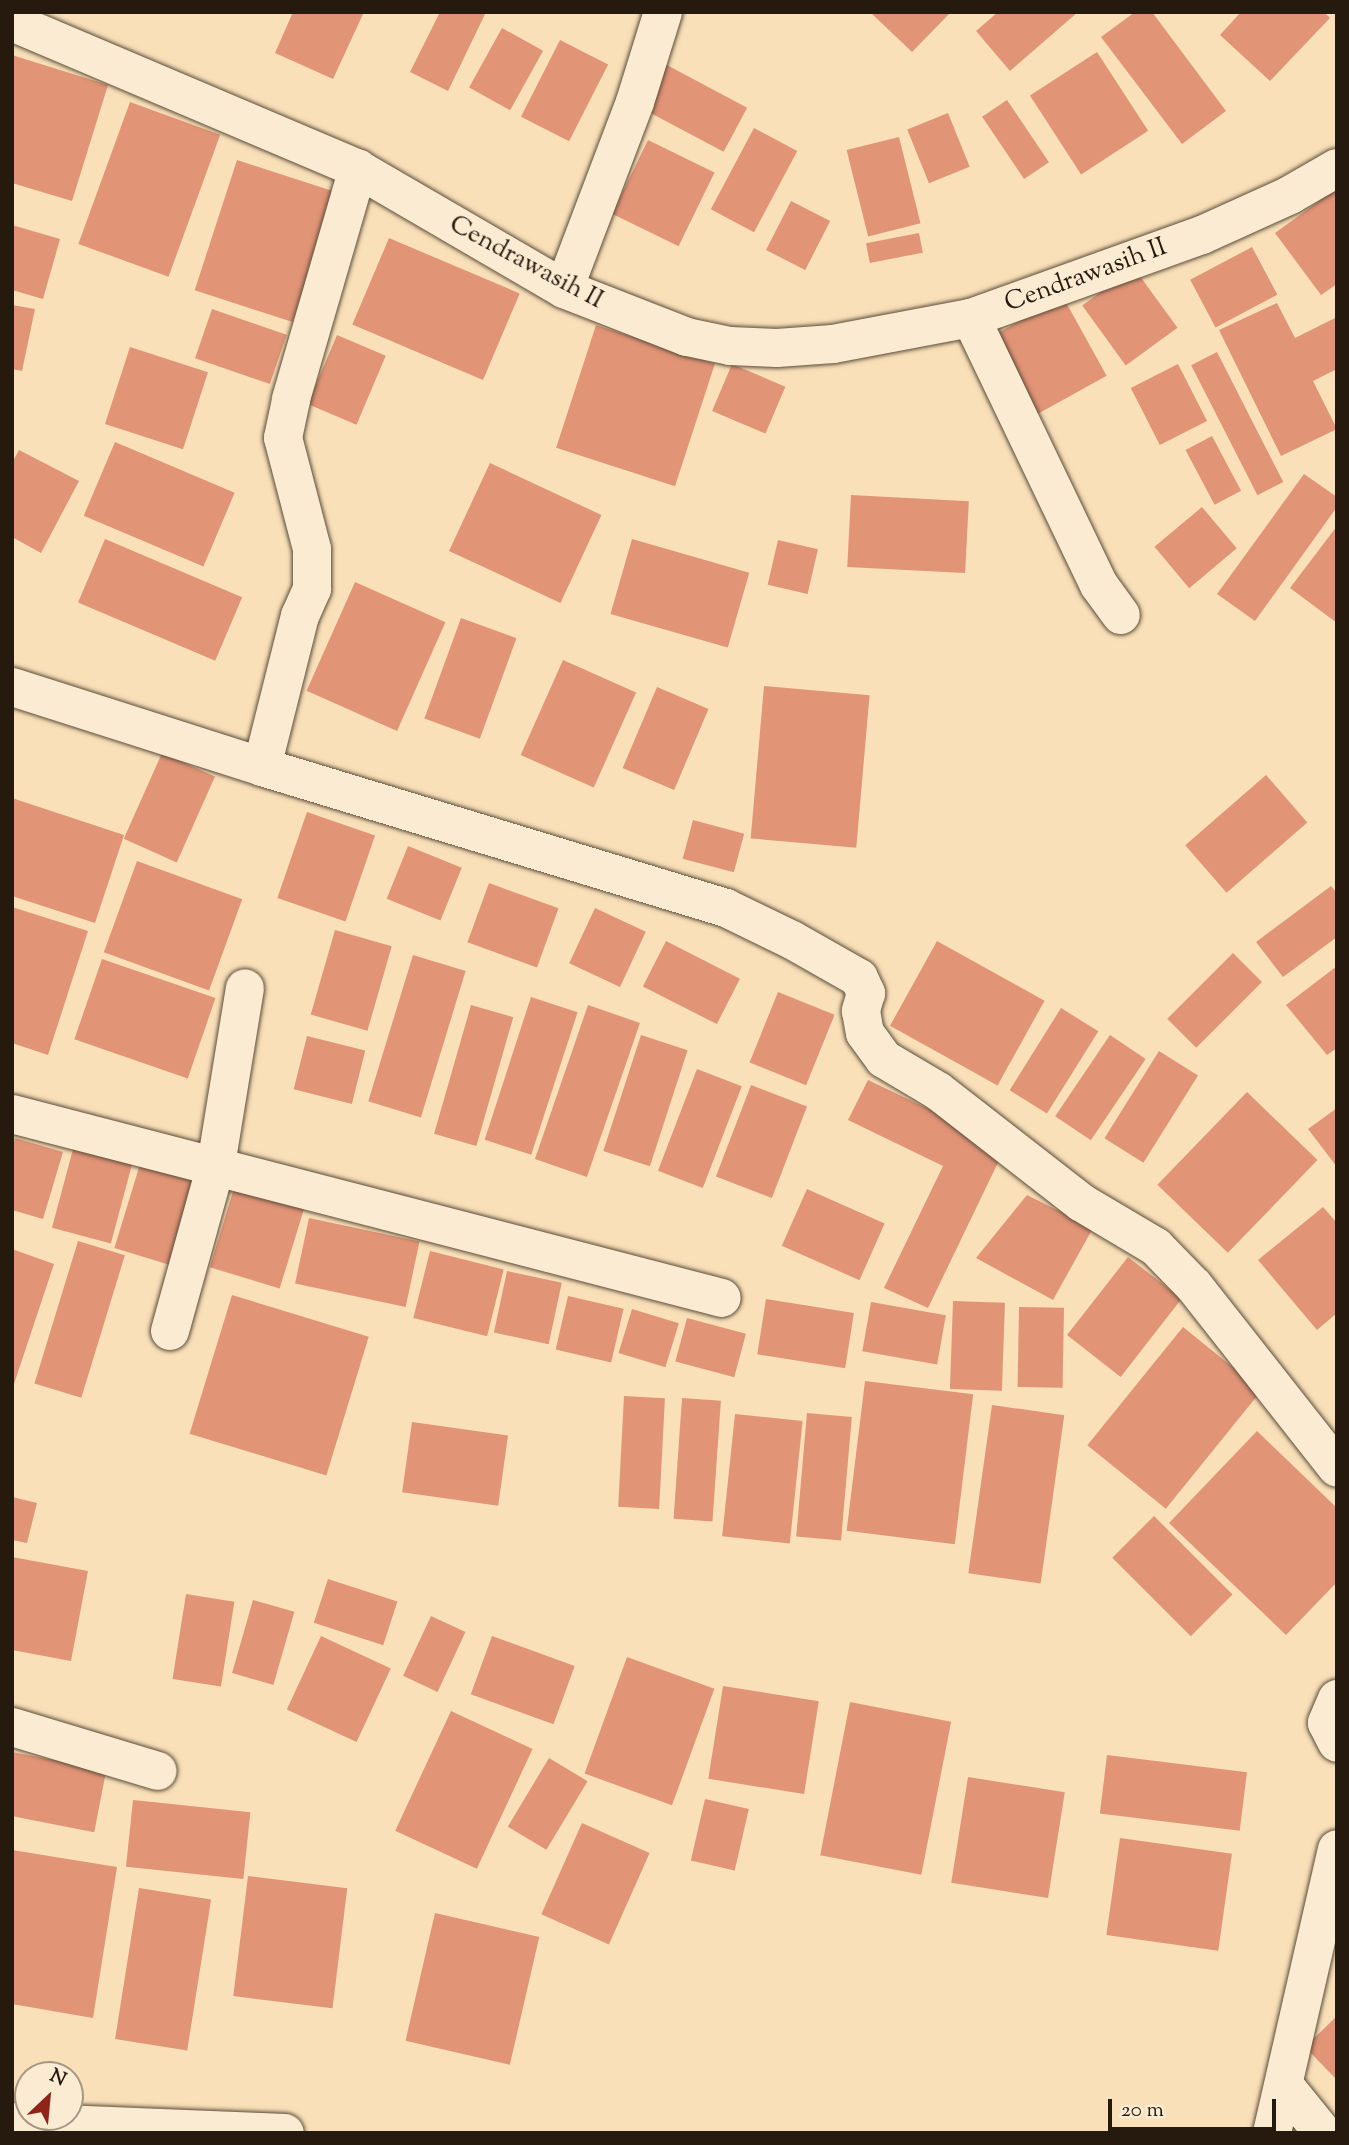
<!DOCTYPE html>
<html>
<head>
<meta charset="utf-8">
<style>
	body { margin:0 }
	#map { position:relative; width:1349px; height:2145px; overflow:hidden; background:#f9e0b9; font-family:"Sorts Mill Goudy",serif }
	div>[style] { position:absolute }
	[style*='--x'] { left:calc(var(--x)*1px); top:calc(var(--y)*1px); width:calc(var(--w)*1px); rotate:calc(var(--a)*1deg) }
	.building>* { inset:0; background:#e29477; transform-origin:0 0 }
	.roads { filter:drop-shadow(0 0 2px #5b4c39) drop-shadow(0 0 2px #5b4c39) }
	.minor>* { height:38px; margin:-19px; padding:0 19px; transform-origin:19px; border-radius:19px; background:#fbebd2 }
	span { translate:-50% -50%; white-space:nowrap; text-align:center; line-height:1.15; -webkit-text-stroke:6px #fbebd2; paint-order:stroke }
	.street-label { font-size:26px; color:#261a0e }
	.frame { position:absolute; inset:0; border:14px solid #261a0e; pointer-events:none }
	.north { position:absolute; left:14px; top:2061px; width:70px; height:70px; box-sizing:border-box; background:#fbebd2; border:2px solid #a69784; border-radius:50%; rotate:26deg; font-size:19px; font-weight:700; line-height:28px; text-align:center; color:#261a0e }
	.north::after { content:''; display:block; margin:auto; width:24px; height:32px; background:#8f2418; clip-path:polygon(50% 0,100% 100%,50% 72%,0 100%) }
	.scale { position:absolute; left:1108px; top:2099px; width:168px; height:32px; box-sizing:border-box; border:4px solid #261a0e; border-top:0; padding-left:9px; font-size:21px; line-height:24px; white-space:nowrap; color:#261a0e; -webkit-text-stroke:5px #fbebd2; paint-order:stroke }
</style>
</head>
<body>
<div id="map">
	<div class="building">
		<i style="clip-path:polygon(293px 12px,364px 12px,333px 79px,275px 53px)"></i>
		<i style="clip-path:polygon(440px 12px,486px 12px,448px 91px,410px 72px)"></i>
		<i style="clip-path:polygon(870px 12px,951px 12px,912px 52px)"></i>
		<i style="clip-path:polygon(998px 12px,1078px 12px,1010px 71px,976px 31px)"></i>
		<i style="clip-path:polygon(1135px 12px,1152px 12px,1226px 111px,1182px 144px,1101px 37px)"></i>
		<i style="clip-path:polygon(1241px 12px,1324px 12px,1330px 18px,1270px 81px,1220px 35px)"></i>
		<i style="left:502px;top:28px;width:47px;height:68px;rotate:29deg"></i>
		<i style="left:560px;top:40px;width:54px;height:86px;rotate:27deg"></i>
		<i style="left:1097px;top:52px;width:94px;height:80px;rotate:57deg"></i>
		<i style="clip-path:polygon(12px 55px,108px 85px,72px 201px,12px 183px)"></i>
		<i style="left:665px;top:64px;width:93px;height:50px;rotate:28deg"></i>
		<i style="left:1007px;top:100px;width:75px;height:30px;rotate:56deg"></i>
		<i style="left:130px;top:102px;width:96px;height:151px;rotate:20deg"></i>
		<i style="left:948px;top:113px;width:58px;height:44px;rotate:68deg"></i>
		<i style="left:754px;top:128px;width:49px;height:92px;rotate:28deg"></i>
		<i style="left:899px;top:137px;width:89px;height:54px;rotate:76deg"></i>
		<i style="left:648px;top:140px;width:74px;height:82px;rotate:26deg"></i>
		<i style="left:237px;top:160px;width:103px;height:137px;rotate:18deg"></i>
		<i style="clip-path:polygon(1337px 188px,1337px 284px,1321px 295px,1275px 233px)"></i>
		<i style="left:791px;top:201px;width:44px;height:55px;rotate:27deg"></i>
		<i style="clip-path:polygon(12px 225px,60px 239px,43px 299px,12px 290px)"></i>
		<i style="left:919px;top:233px;width:20px;height:54px;rotate:79deg"></i>
		<i style="left:389px;top:238px;width:142px;height:94px;rotate:23deg"></i>
		<i style="left:1252px;top:247px;width:54px;height:70px;rotate:62deg"></i>
		<i style="left:1134px;top:268px;width:74px;height:64px;rotate:54deg"></i>
		<i style="left:1063px;top:297px;width:90px;height:79px;rotate:61deg"></i>
		<i style="clip-path:polygon(1277px 303px,1295px 338px,1337px 317px,1337px 369px,1313px 381px,1337px 429px,1281px 456px,1219px 330px)"></i>
		<i style="clip-path:polygon(12px 305px,35px 309px,22px 371px,12px 369px)"></i>
		<i style="left:212px;top:309px;width:79px;height:52px;rotate:19deg"></i>
		<i style="left:596px;top:325px;width:125px;height:129px;rotate:18deg"></i>
		<i style="left:337px;top:335px;width:53px;height:75px;rotate:23deg"></i>
		<i style="left:130px;top:347px;width:82px;height:81px;rotate:18deg"></i>
		<i style="left:1217px;top:352px;width:146px;height:29px;rotate:63deg"></i>
		<i style="left:732px;top:364px;width:58px;height:51px;rotate:23deg"></i>
		<i style="left:1178px;top:364px;width:64px;height:53px;rotate:63deg"></i>
		<i style="left:1212px;top:436px;width:62px;height:30px;rotate:62deg"></i>
		<i style="left:115px;top:442px;width:130px;height:80px;rotate:23deg"></i>
		<i style="clip-path:polygon(19px 450px,79px 481px,41px 553px,12px 537px,12px 463px)"></i>
		<i style="left:490px;top:463px;width:123px;height:97px;rotate:25deg"></i>
		<i style="clip-path:polygon(1304px 474px,1337px 497px,1337px 507px,1255px 621px,1217px 594px)"></i>
		<i style="left:851px;top:495px;width:118px;height:72px;rotate:3deg"></i>
		<i style="left:1202px;top:507px;width:54px;height:62px;rotate:50deg"></i>
		<i style="clip-path:polygon(1337px 526px,1337px 623px,1290px 588px)"></i>
		<i style="left:105px;top:539px;width:149px;height:69px;rotate:23deg"></i>
		<i style="left:632px;top:539px;width:122px;height:78px;rotate:16deg"></i>
		<i style="left:778px;top:540px;width:41px;height:46px;rotate:13deg"></i>
		<i style="left:355px;top:582px;width:99px;height:119px;rotate:24deg"></i>
		<i style="left:461px;top:618px;width:59px;height:107px;rotate:20deg"></i>
		<i style="left:563px;top:660px;width:80px;height:104px;rotate:24deg"></i>
		<i style="left:764px;top:686px;width:106px;height:153px;rotate:5deg"></i>
		<i style="left:657px;top:687px;width:56px;height:88px;rotate:23deg"></i>
		<i style="left:162px;top:753px;width:58px;height:94px;rotate:24deg"></i>
		<i style="left:1266px;top:775px;width:63px;height:107px;rotate:49deg"></i>
		<i style="clip-path:polygon(12px 798px,124px 835px,95px 923px,12px 896px)"></i>
		<i style="left:307px;top:812px;width:72px;height:91px;rotate:19deg"></i>
		<i style="left:693px;top:820px;width:53px;height:40px;rotate:15deg"></i>
		<i style="left:408px;top:846px;width:58px;height:57px;rotate:22deg"></i>
		<i style="left:137px;top:861px;width:112px;height:97px;rotate:20deg"></i>
		<i style="left:489px;top:883px;width:74px;height:63px;rotate:20deg"></i>
		<i style="clip-path:polygon(1331px 886px,1337px 893px,1337px 937px,1283px 977px,1256px 942px)"></i>
		<i style="clip-path:polygon(12px 907px,88px 931px,48px 1055px,12px 1043px)"></i>
		<i style="left:595px;top:908px;width:56px;height:61px;rotate:25deg"></i>
		<i style="left:335px;top:930px;width:59px;height:88px;rotate:16deg"></i>
		<i style="left:666px;top:941px;width:83px;height:51px;rotate:27deg"></i>
		<i style="left:937px;top:941px;width:123px;height:97px;rotate:29deg"></i>
		<i style="left:1233px;top:953px;width:41px;height:93px;rotate:45deg"></i>
		<i style="left:413px;top:955px;width:55px;height:153px;rotate:17deg"></i>
		<i style="left:102px;top:959px;width:120px;height:85px;rotate:19deg"></i>
		<i style="clip-path:polygon(1337px 966px,1337px 1048px,1327px 1055px,1286px 1005px)"></i>
		<i style="left:778px;top:992px;width:61px;height:76px;rotate:22deg"></i>
		<i style="left:531px;top:997px;width:49px;height:150px;rotate:18deg"></i>
		<i style="left:471px;top:1005px;width:44px;height:134px;rotate:16deg"></i>
		<i style="left:588px;top:1005px;width:55px;height:163px;rotate:19deg"></i>
		<i style="left:1061px;top:1008px;width:44px;height:97px;rotate:32deg"></i>
		<i style="left:641px;top:1035px;width:49px;height:122px;rotate:18deg"></i>
		<i style="left:1110px;top:1035px;width:43px;height:98px;rotate:34deg"></i>
		<i style="left:307px;top:1036px;width:60px;height:55px;rotate:14deg"></i>
		<i style="left:1159px;top:1051px;width:46px;height:103px;rotate:32deg"></i>
		<i style="left:697px;top:1069px;width:48px;height:109px;rotate:21deg"></i>
		<i style="clip-path:polygon(868px 1080px,1006px 1146px,928px 1308px,884px 1288px,943px 1166px,848px 1120px)"></i>
		<i style="left:751px;top:1085px;width:60px;height:98px;rotate:21deg"></i>
		<i style="left:1247px;top:1092px;width:98px;height:129px;rotate:44deg"></i>
		<i style="clip-path:polygon(1337px 1108px,1337px 1167px,1308px 1129px)"></i>
		<i style="clip-path:polygon(15px 1138px,63px 1152px,43px 1219px,12px 1210px,12px 1148px)"></i>
		<i style="left:76px;top:1138px;width:61px;height:93px;rotate:15deg"></i>
		<i style="left:141px;top:1161px;width:58px;height:91px;rotate:17deg"></i>
		<i style="left:235px;top:1185px;width:73px;height:86px;rotate:17deg"></i>
		<i style="left:807px;top:1189px;width:85px;height:62px;rotate:24deg"></i>
		<i style="clip-path:polygon(1027px 1195px,1093px 1228px,1053px 1300px,976px 1258px)"></i>
		<i style="clip-path:polygon(1323px 1207px,1337px 1223px,1337px 1313px,1317px 1330px,1258px 1260px)"></i>
		<i style="left:309px;top:1218px;width:113px;height:67px;rotate:12deg"></i>
		<i style="left:78px;top:1241px;width:49px;height:149px;rotate:17deg"></i>
		<i style="clip-path:polygon(12px 1249px,54px 1264px,13px 1387px,12px 1387px)"></i>
		<i style="left:430px;top:1251px;width:76px;height:69px;rotate:14deg"></i>
		<i style="left:1128px;top:1257px;width:68px;height:99px;rotate:38deg"></i>
		<i style="left:507px;top:1271px;width:56px;height:63px;rotate:12deg"></i>
		<i style="left:232px;top:1295px;width:143px;height:145px;rotate:17deg"></i>
		<i style="left:568px;top:1296px;width:57px;height:55px;rotate:13deg"></i>
		<i style="left:766px;top:1299px;width:89px;height:56px;rotate:9deg"></i>
		<i style="left:953px;top:1301px;width:52px;height:88px;rotate:2deg"></i>
		<i style="left:871px;top:1302px;width:76px;height:50px;rotate:10deg"></i>
		<i style="left:1019px;top:1307px;width:45px;height:80px;rotate:1deg"></i>
		<i style="left:632px;top:1309px;width:49px;height:46px;rotate:17deg"></i>
		<i style="left:687px;top:1318px;width:61px;height:45px;rotate:15deg"></i>
		<i style="left:1183px;top:1327px;width:101px;height:152px;rotate:39deg"></i>
		<i style="left:865px;top:1381px;width:109px;height:151px;rotate:7deg"></i>
		<i style="left:624px;top:1396px;width:41px;height:111px;rotate:3deg"></i>
		<i style="left:682px;top:1398px;width:39px;height:121px;rotate:4deg"></i>
		<i style="left:992px;top:1405px;width:73px;height:170px;rotate:8deg"></i>
		<i style="left:807px;top:1413px;width:45px;height:124px;rotate:5deg"></i>
		<i style="left:735px;top:1414px;width:68px;height:123px;rotate:6deg"></i>
		<i style="left:412px;top:1422px;width:97px;height:71px;rotate:8deg"></i>
		<i style="clip-path:polygon(1257px 1431px,1337px 1508px,1337px 1582px,1286px 1635px,1169px 1523px)"></i>
		<i style="clip-path:polygon(12px 1497px,37px 1503px,27px 1543px,12px 1540px)"></i>
		<i style="left:1154px;top:1516px;width:111px;height:59px;rotate:45deg"></i>
		<i style="clip-path:polygon(12px 1557px,88px 1571px,71px 1661px,12px 1650px)"></i>
		<i style="left:328px;top:1579px;width:73px;height:46px;rotate:18deg"></i>
		<i style="left:186px;top:1594px;width:49px;height:86px;rotate:9deg"></i>
		<i style="left:253px;top:1600px;width:43px;height:76px;rotate:16deg"></i>
		<i style="left:431px;top:1616px;width:38px;height:66px;rotate:25deg"></i>
		<i style="left:321px;top:1636px;width:77px;height:81px;rotate:25deg"></i>
		<i style="left:492px;top:1636px;width:88px;height:62px;rotate:20deg"></i>
		<i style="left:627px;top:1657px;width:93px;height:124px;rotate:20deg"></i>
		<i style="left:723px;top:1686px;width:97px;height:94px;rotate:9deg"></i>
		<i style="left:850px;top:1702px;width:103px;height:156px;rotate:11deg"></i>
		<i style="left:451px;top:1711px;width:90px;height:132px;rotate:25deg"></i>
		<i style="left:12px;top:1752px;width:96px;height:63px;rotate:11deg"></i>
		<i style="left:1107px;top:1755px;width:141px;height:59px;rotate:7deg"></i>
		<i style="left:549px;top:1758px;width:45px;height:80px;rotate:31deg"></i>
		<i style="left:968px;top:1777px;width:98px;height:107px;rotate:9deg"></i>
		<i style="left:705px;top:1799px;width:45px;height:63px;rotate:13deg"></i>
		<i style="left:133px;top:1800px;width:118px;height:67px;rotate:6deg"></i>
		<i style="left:582px;top:1823px;width:74px;height:100px;rotate:24deg"></i>
		<i style="left:1120px;top:1838px;width:113px;height:98px;rotate:8deg"></i>
		<i style="clip-path:polygon(12px 1850px,117px 1867px,93px 2018px,12px 2004px)"></i>
		<i style="left:248px;top:1876px;width:100px;height:121px;rotate:7deg"></i>
		<i style="left:139px;top:1888px;width:73px;height:153px;rotate:9deg"></i>
		<i style="left:435px;top:1913px;width:107px;height:131px;rotate:13deg"></i>
		<i style="clip-path:polygon(1337px 2016px,1337px 2080px,1305px 2047px)"></i>
	</div>
	<div class="roads">
		<div class="minor">
			<i style="--x:12;--y:22;--w:376;--a:23"></i>
			<i style="--x:358;--y:169;--w:238;--a:30.2"></i>
			<i style="--x:564;--y:289;--w:132;--a:21.3"></i>
			<i style="--x:687;--y:337;--w:44;--a:11.8"></i>
			<i style="--x:730;--y:346;--w:47;--a:2.4"></i>
			<i style="--x:777;--y:348;--w:56;--a:-4.1"></i>
			<i style="--x:833;--y:344;--w:140;--a:-10.7"></i>
			<i style="--x:971;--y:318;--w:245;--a:-19.8"></i>
			<i style="--x:1202;--y:235;--w:97;--a:-24.4"></i>
			<i style="--x:1290;--y:195;--w:54;--a:-29.9"></i>
			<i style="--x:564;--y:289;--w:200;--a:-69.2"></i>
			<i style="--x:635;--y:102;--w:94;--a:-72.7"></i>
			<i style="--x:971;--y:318;--w:296;--a:64.4"></i>
			<i style="--x:1099;--y:585;--w:37;--a:54"></i>
			<i style="--x:12;--y:687;--w:262;--a:17.7"></i>
			<i style="--x:262;--y:767;--w:485;--a:16.9"></i>
			<i style="--x:726;--y:908;--w:73;--a:25.9"></i>
			<i style="--x:792;--y:940;--w:77;--a:29.6"></i>
			<i style="--x:859;--y:978;--w:17;--a:65"></i>
			<i style="--x:866;--y:993;--w:19;--a:106"></i>
			<i style="--x:861;--y:1011;--w:22;--a:80"></i>
			<i style="--x:865;--y:1033;--w:32;--a:54"></i>
			<i style="--x:884;--y:1059;--w:63;--a:30.7"></i>
			<i style="--x:938;--y:1091;--w:182;--a:37.9"></i>
			<i style="--x:1082;--y:1203;--w:86;--a:30.7"></i>
			<i style="--x:1156;--y:1247;--w:54;--a:45.7"></i>
			<i style="--x:1194;--y:1286;--w:231;--a:51.8"></i>
			<i style="--x:262;--y:767;--w:156;--a:-75.9"></i>
			<i style="--x:300;--y:616;--w:30;--a:-66"></i>
			<i style="--x:312;--y:589;--w:40;--a:-90"></i>
			<i style="--x:312;--y:549;--w:115;--a:-104.6"></i>
			<i style="--x:283;--y:438;--w:40;--a:-78"></i>
			<i style="--x:291;--y:399;--w:240;--a:-73.8"></i>
			<i style="--x:12;--y:1114;--w:733;--a:14.53"></i>
			<i style="--x:170;--y:1331;--w:172;--a:-74.5"></i>
			<i style="--x:216;--y:1165;--w:179;--a:-80.7"></i>
			<i style="--x:1337;--y:1699;--w:26;--a:113"></i>
			<i style="--x:1327;--y:1723;--w:22;--a:63"></i>
			<i style="--x:12;--y:1727;--w:152;--a:16.8"></i>
			<i style="--x:1284;--y:2085;--w:62;--a:50.9"></i>
			<i style="--x:12;--y:2122;--w:273;--a:2.3"></i>
			<i style="--x:1272;--y:2133;--w:291;--a:-77.1"></i>
		</div>
	</div>
	<div class="street-label">
		<span style="left:526px;top:263px;rotate:28deg">Cendrawasih II</span>
		<span style="left:1086px;top:276px;rotate:-20deg">Cendrawasih II</span>
	</div>
	<div class="frame"></div>
	<div class="north">N</div>
	<div class="scale">20 m</div>
</div>
</body>
</html>
